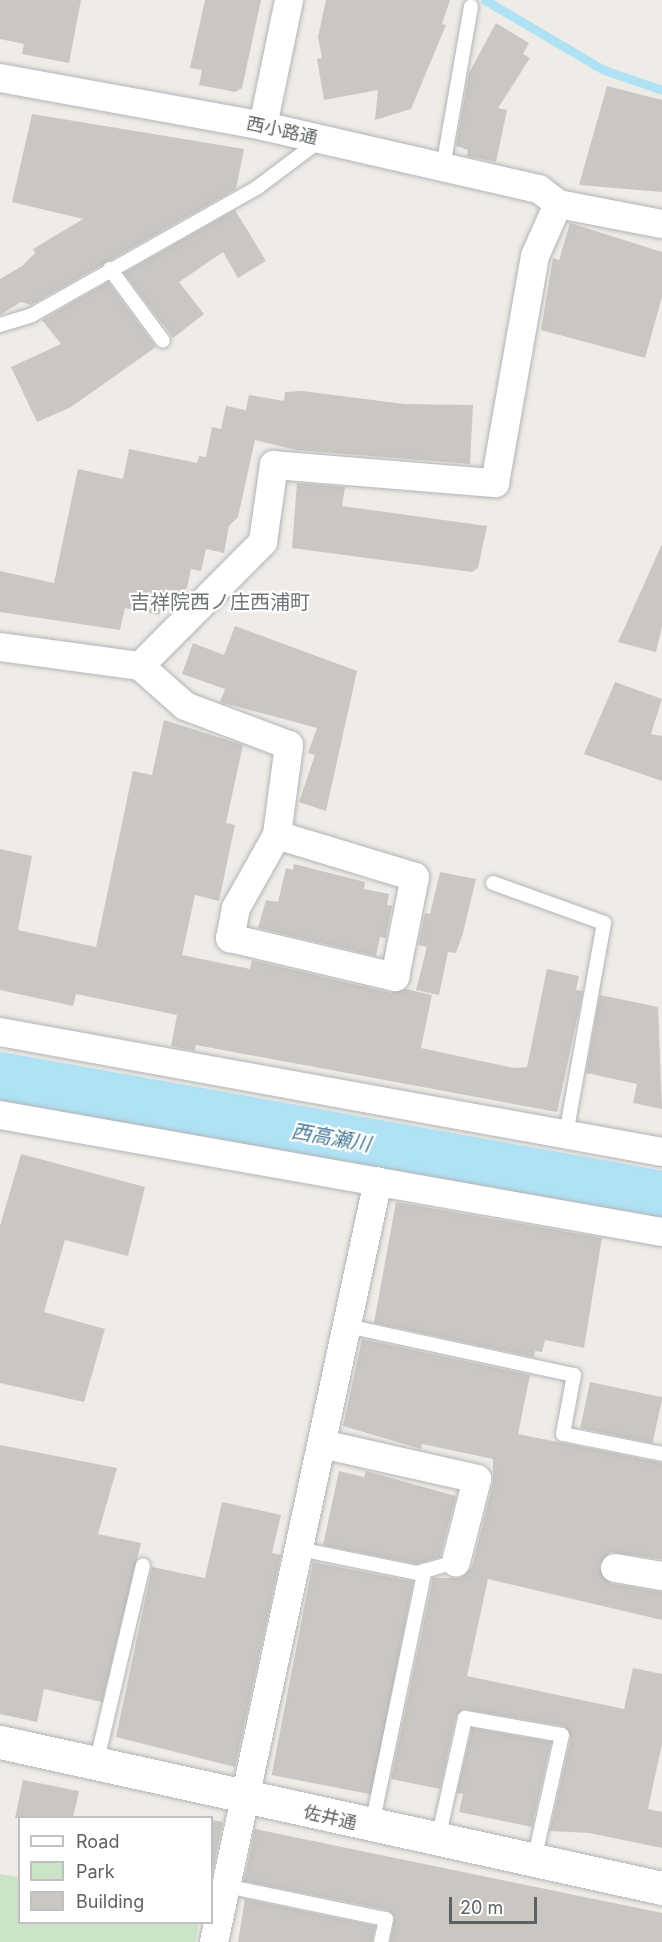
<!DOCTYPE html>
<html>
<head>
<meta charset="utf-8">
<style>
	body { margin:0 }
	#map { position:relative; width:662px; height:1942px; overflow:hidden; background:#efece7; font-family:Inter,"Noto Sans JP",sans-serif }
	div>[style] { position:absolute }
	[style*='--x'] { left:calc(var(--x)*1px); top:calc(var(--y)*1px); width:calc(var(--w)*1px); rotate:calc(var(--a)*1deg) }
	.green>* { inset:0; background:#cbe3c6 }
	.stream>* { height:9px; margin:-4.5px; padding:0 4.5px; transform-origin:4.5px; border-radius:4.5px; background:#b0e2f5 }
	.river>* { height:52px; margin:-26px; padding:0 26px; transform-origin:26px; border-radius:26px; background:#b0e2f5 }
	.building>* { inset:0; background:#cac7c3; transform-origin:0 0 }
	.roads { filter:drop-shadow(0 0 2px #b2b4b7) drop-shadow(0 0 2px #b2b4b7) }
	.service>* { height:14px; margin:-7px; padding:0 7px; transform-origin:7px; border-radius:7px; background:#fff }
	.minor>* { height:28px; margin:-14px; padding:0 14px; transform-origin:14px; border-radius:14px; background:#fff }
	.tertiary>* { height:33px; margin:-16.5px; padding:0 16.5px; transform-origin:16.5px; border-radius:16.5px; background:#fff }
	span { translate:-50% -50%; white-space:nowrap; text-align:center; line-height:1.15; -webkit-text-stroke:4.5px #fff; paint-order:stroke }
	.street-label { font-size:18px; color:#5e6265 }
	.neighbourhood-label { font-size:20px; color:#6f7577 }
	.water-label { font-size:20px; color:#477a96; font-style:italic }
	.legend { position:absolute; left:18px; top:1816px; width:195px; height:108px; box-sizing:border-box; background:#fff; border:2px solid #bfc0c1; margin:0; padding:8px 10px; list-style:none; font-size:18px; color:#5e6265 }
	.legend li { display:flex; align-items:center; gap:12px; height:30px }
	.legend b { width:30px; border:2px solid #bfc0c1 }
	.scale { position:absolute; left:449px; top:1897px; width:88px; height:27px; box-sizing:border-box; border:3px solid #5e6265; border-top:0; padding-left:8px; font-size:18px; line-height:21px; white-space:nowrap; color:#5e6265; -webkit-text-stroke:4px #fff; paint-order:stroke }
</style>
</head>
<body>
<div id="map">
	<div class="green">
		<i style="clip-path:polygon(0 1874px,19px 1877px,20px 1922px,199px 1923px,195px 1942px,0 1942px)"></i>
	</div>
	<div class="stream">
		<i style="--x:485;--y:0;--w:138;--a:30.5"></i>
		<i style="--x:604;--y:70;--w:61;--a:19"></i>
	</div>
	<div class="river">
		<i style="--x:0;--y:1078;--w:673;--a:10.19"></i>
	</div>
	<div class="building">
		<i style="clip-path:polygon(0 0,81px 0,69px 63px,22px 54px,24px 44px,0 39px)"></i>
		<i style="clip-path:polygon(205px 0,261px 0,242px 88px,235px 92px,199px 85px,202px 70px,190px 68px)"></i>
		<i style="clip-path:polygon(326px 0,450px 0,442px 24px,446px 25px,411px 109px,375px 120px,378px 90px,324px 100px,317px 59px,322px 58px,318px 37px)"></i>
		<i style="clip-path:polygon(496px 23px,529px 43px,523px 54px,530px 58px,498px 108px,507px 110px,496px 162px,467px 156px,468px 150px,456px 146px,469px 73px)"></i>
		<i style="clip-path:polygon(607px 86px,662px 100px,662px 192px,579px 185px)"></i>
		<i style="clip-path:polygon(32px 114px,244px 149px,236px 189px,31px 305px,21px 302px,0 315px,0 279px,22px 266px,35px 253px,33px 249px,83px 219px,12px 202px)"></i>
		<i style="clip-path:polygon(235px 210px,266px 261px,238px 278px,223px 252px,179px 282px,204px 314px,173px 338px,124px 273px)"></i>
		<i style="clip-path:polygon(570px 223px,662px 252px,662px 297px,645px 358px,541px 330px,553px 258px,559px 260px)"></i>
		<i style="clip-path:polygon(108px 282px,156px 347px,71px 407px,37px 422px,11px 367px,61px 344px,42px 320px)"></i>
		<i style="clip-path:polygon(302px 391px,404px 404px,473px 405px,470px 464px,296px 450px,255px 440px,238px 517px,229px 526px,224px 553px,206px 549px,201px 571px,191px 569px,187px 588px,158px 615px,125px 608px,120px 630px,0 612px,0 571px,54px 583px,78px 469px,123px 479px,129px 449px,197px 463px,199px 456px,206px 457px,212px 427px,221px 429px,226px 406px,246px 410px,249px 395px,284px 401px,285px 392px)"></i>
		<i style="clip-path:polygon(297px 483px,345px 487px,342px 506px,487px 526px,478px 568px,472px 572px,292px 548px)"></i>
		<i style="clip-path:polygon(662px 544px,662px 626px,656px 652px,618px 642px)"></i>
		<i style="clip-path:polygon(235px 626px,357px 671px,326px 811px,299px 802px,315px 755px,308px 753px,317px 728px,220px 702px,225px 689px,182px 674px,193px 643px,224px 655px)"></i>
		<i style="clip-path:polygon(615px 682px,662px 699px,651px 734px,662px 736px,662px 781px,584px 754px)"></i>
		<i style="clip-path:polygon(164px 720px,243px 745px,226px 823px,235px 825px,219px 901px,195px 895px,182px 955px,250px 969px,252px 960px,391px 993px,406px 989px,432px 995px,421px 1048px,514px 1068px,527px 1067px,547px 969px,579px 976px,576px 990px,583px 991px,557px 1112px,196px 1045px,195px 1051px,171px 1046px,177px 1015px,76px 994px,73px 1006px,0 990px,0 849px,32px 856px,18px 930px,96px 947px,133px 771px,152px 775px)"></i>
		<i style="clip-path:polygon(294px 864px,365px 882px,364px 889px,389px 894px,387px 905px,392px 906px,386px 938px,380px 937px,376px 956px,258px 928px,266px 900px,278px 902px,286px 868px,293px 870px)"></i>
		<i style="clip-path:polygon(440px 872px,476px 879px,463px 933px,456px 953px,448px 952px,439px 995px,416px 990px,427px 947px,418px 945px,425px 913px,430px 914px)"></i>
		<i style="clip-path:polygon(600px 995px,658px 1007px,662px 1109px,633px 1103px,637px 1084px,586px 1073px)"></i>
		<i style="clip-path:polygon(21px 1154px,145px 1187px,128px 1256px,65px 1240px,44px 1312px,105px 1329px,84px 1402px,0 1383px,0 1226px)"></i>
		<i style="clip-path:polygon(396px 1202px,602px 1238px,584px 1348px,545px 1340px,542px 1352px,535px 1351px,534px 1357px,374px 1323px)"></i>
		<i style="clip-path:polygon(362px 1339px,530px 1375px,518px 1434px,662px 1463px,662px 1559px,610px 1552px,599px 1566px,612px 1584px,662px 1592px,662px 1620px,488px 1579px,467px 1676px,624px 1709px,633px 1668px,662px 1674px,662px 1744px,648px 1809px,662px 1812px,662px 1848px,589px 1833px,550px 1831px,571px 1737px,564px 1726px,463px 1709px,456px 1716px,440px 1789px,391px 1779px,433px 1578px,461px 1578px,472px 1567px,493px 1483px,493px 1459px,422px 1444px,421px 1449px,343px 1426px)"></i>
		<i style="left:590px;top:1382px;width:74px;height:47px;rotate:12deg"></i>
		<i style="clip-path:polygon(0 1445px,117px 1468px,98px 1534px,141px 1543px,102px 1702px,44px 1689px,37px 1722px,0 1714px)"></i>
		<i style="clip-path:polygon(339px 1471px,364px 1477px,366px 1471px,456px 1496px,440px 1557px,417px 1564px,323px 1545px)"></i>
		<i style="clip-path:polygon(222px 1502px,281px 1515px,272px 1553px,281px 1555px,235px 1767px,116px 1737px,152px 1567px,205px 1578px)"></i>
		<i style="left:313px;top:1562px;width:102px;height:217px;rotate:11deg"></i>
		<i style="clip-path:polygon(472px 1728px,551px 1742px,532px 1827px,459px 1812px,463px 1794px,457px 1793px)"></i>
		<i style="clip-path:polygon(23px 1780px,79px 1791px,73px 1818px,15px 1818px)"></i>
		<i style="clip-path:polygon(212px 1820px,223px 1822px,212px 1875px)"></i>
		<i style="clip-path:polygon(255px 1829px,662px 1913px,662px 1942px,390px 1942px,395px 1917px,388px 1910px,244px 1881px)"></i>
		<i style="clip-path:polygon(245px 1899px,375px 1926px,372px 1942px,238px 1942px)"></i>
	</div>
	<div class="roads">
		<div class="service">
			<i style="--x:443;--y:167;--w:163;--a:-80.1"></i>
			<i style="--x:110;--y:269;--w:89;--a:53.6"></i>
			<i style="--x:0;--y:325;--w:34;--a:-17"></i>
			<i style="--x:32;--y:315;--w:260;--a:-29.5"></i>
			<i style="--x:258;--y:187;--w:76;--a:-37"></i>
			<i style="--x:493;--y:883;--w:118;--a:19.8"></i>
			<i style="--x:604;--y:923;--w:215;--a:100.2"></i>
			<i style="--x:347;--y:1326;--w:232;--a:12.2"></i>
			<i style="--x:574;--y:1375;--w:60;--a:100.6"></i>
			<i style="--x:563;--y:1434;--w:101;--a:11.4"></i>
			<i style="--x:299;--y:1549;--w:120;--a:11.5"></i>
			<i style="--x:417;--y:1573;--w:41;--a:-15.8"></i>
			<i style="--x:96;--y:1764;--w:204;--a:-76.7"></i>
			<i style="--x:372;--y:1825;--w:260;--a:-78.3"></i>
			<i style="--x:438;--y:1839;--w:124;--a:-77.4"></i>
			<i style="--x:465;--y:1718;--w:98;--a:9.9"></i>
			<i style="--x:562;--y:1735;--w:128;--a:102.6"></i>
			<i style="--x:226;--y:1886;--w:163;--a:11.7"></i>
			<i style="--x:386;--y:1919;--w:24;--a:102"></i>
		</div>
		<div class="minor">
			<i style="--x:0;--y:78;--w:267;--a:10.3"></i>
			<i style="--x:263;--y:126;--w:283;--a:12.9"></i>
			<i style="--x:539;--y:189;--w:24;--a:38"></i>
			<i style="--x:558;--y:204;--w:106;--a:10.9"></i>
			<i style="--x:263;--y:126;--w:129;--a:-78.3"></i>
			<i style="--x:0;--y:647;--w:141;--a:7.7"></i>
			<i style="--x:140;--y:666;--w:175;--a:-45.2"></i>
			<i style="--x:263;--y:542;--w:78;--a:-81.9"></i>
			<i style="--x:274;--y:465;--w:222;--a:4.7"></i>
			<i style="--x:495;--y:483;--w:230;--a:-80"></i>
			<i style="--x:535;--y:256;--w:57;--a:-66.1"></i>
			<i style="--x:140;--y:666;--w:60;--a:41.6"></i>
			<i style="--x:185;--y:706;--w:111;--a:20.6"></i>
			<i style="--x:289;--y:745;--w:91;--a:97.6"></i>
			<i style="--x:277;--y:835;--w:84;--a:119.3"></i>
			<i style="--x:236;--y:908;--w:31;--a:101"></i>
			<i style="--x:230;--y:938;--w:170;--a:13.3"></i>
			<i style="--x:395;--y:977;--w:102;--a:-78.7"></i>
			<i style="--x:415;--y:877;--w:144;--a:-163.1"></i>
			<i style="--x:0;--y:1032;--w:673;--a:10.27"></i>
			<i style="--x:0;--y:1115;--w:672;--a:10.02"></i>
			<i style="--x:322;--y:1444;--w:159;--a:12.7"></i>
			<i style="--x:477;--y:1479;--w:86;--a:104.2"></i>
			<i style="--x:615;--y:1568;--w:48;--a:9.7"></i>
			<i style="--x:214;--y:1942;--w:778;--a:-77.84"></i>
		</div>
		<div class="tertiary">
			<i style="--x:0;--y:1742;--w:678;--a:12.44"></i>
		</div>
	</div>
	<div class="street-label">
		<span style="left:282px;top:131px;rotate:12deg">西小路通</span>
		<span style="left:330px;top:1818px;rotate:13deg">佐井通</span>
	</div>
	<div class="neighbourhood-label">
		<span style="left:220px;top:602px">吉祥院西ノ庄西浦町</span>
	</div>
	<div class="water-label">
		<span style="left:331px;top:1138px;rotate:10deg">西高瀬川</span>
	</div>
	<ul class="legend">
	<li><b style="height:8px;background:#fff"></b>Road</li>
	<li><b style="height:16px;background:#cbe3c6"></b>Park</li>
	<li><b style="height:16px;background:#cac7c3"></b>Building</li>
	</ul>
	<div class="scale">20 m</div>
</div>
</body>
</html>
